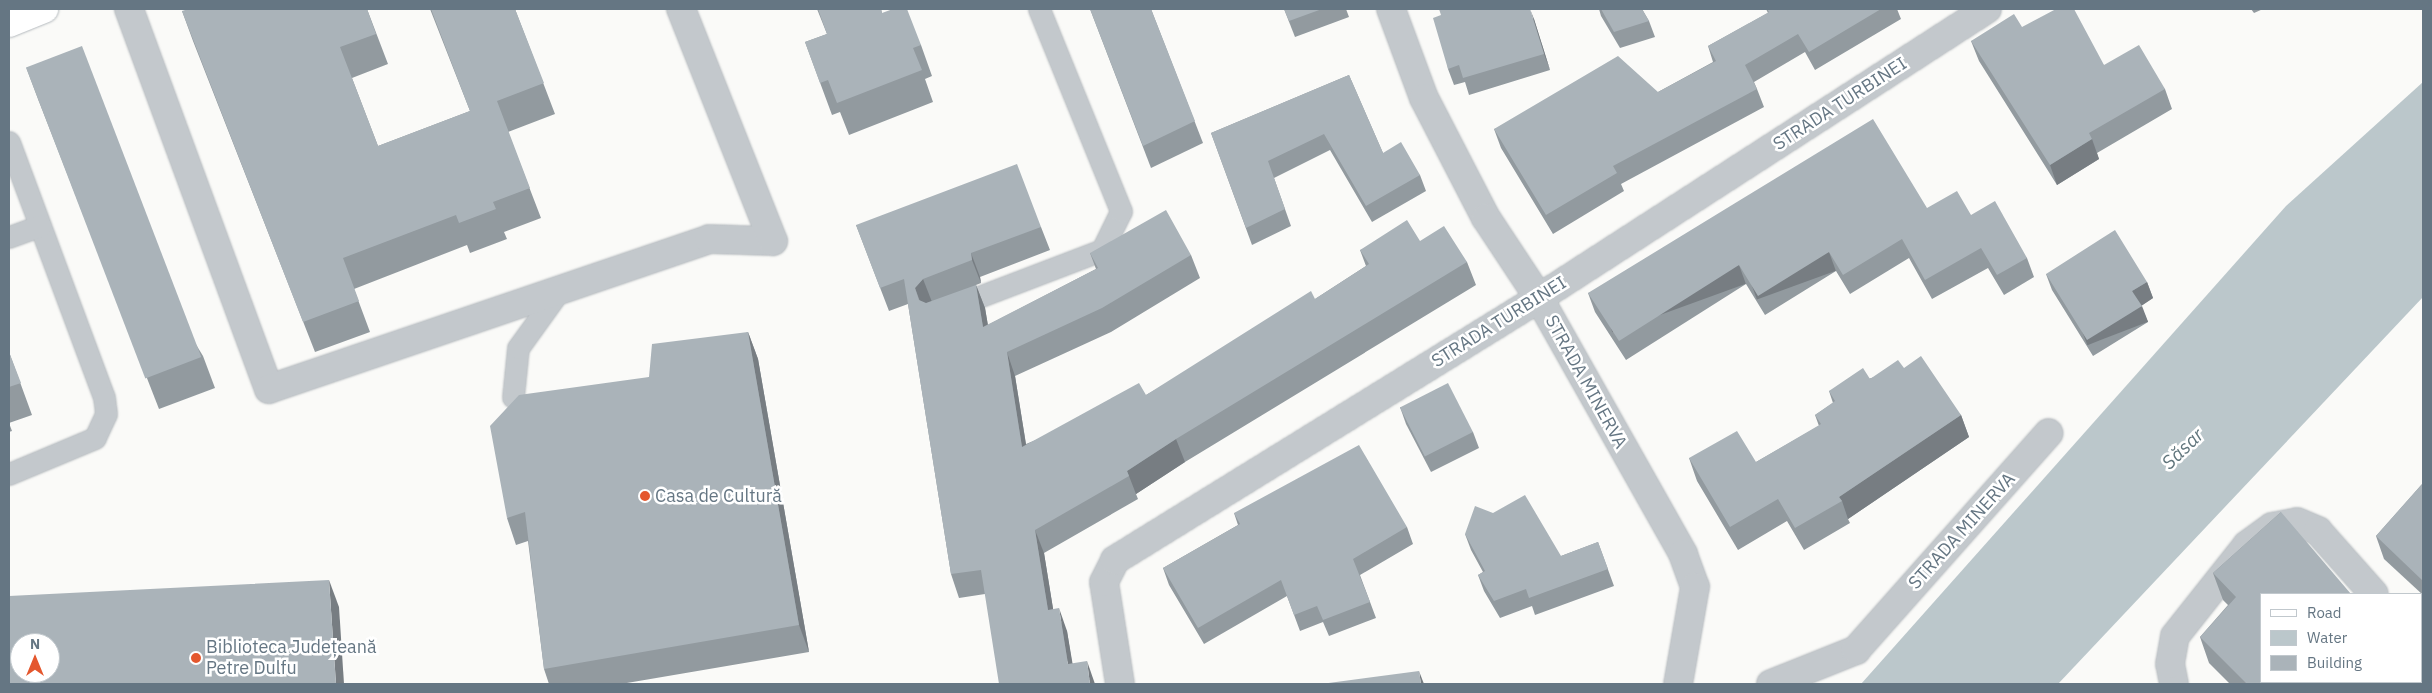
<!DOCTYPE html>
<html>
<head>
<meta charset="utf-8">
<style>
	body { margin:0 }
	#map { position:relative; width:2432px; height:693px; overflow:hidden; background:#fafaf8; font-family:"IBM Plex Sans",sans-serif }
	div>[style] { position:absolute }
	[style*='--x'] { left:calc(var(--x)*1px); top:calc(var(--y)*1px); width:calc(var(--w)*1px); rotate:calc(var(--a)*1deg) }
	.water>* { inset:0; background:#bbc7cb }
	.roads { filter:drop-shadow(0 0 1px #b5babe) drop-shadow(0 0 1px #b5babe) }
	.lane>* { height:21px; margin:-10.5px; padding:0 10.5px; transform-origin:10.5px; border-radius:10.5px; background:#c3c8cc }
	.street>* { height:28px; margin:-14px; padding:0 14px; transform-origin:14px; border-radius:14px; background:#c3c8cc }
	.primary>* { height:28px; margin:-14px; padding:0 14px; transform-origin:14px; border-radius:14px; background:#fff }
	.wall>* { inset:0; background:#929a9f }
	.shaded-wall>* { inset:0; background:#777d82; transform-origin:0 0 }
	.building>* { inset:0; background:#aab3b9; transform-origin:0 0 }
	.dots>* { width:14px; height:14px; translate:-50% -50%; box-sizing:border-box; border:2px solid #fff; border-radius:50% }
	span { translate:-50% -50%; white-space:nowrap; text-align:center; line-height:1.15; -webkit-text-stroke:5px #fff; paint-order:stroke }
	.street-label { font-size:18px; color:#657683 }
	.poi-label { font-size:18px; color:#657683 }
	.left { translate:0 -50%; text-align:left }
	.water-label { font-size:19px; color:#60757c; font-style:italic }
	.frame { position:absolute; inset:0; border:10px solid #657683; pointer-events:none }
	.legend { position:absolute; left:2260px; top:593px; width:162px; height:90px; box-sizing:border-box; background:#fff; border:1px solid #c1c8cd; margin:0; padding:6px 9px; list-style:none; font-size:15px; color:#657683 }
	.legend li { display:flex; align-items:center; gap:10px; height:25px }
	.legend b { width:25px; border:1px solid #c1c8cd }
	.north { position:absolute; left:10px; top:633px; width:50px; height:50px; box-sizing:border-box; background:#fff; border:1px solid #c1c8cd; border-radius:50%; rotate:0deg; font-size:14px; font-weight:700; line-height:20px; text-align:center; color:#657683 }
	.north::after { content:''; display:block; margin:auto; width:18px; height:22px; background:#e4572e; clip-path:polygon(50% 0,100% 100%,50% 72%,0 100%) }
</style>
</head>
<body>
<div id="map">
	<div class="water">
		<i style="clip-path:polygon(2423px 82px,2423px 297px,2058px 684px,1861px 684px,2286px 206px)"></i>
	</div>
	<div class="roads">
		<div class="lane">
			<i style="--x:9;--y:142;--w:272;--a:69.6"></i>
			<i style="--x:104;--y:397;--w:17;--a:83"></i>
			<i style="--x:106;--y:414;--w:26;--a:115"></i>
			<i style="--x:95;--y:438;--w:93;--a:157.3"></i>
			<i style="--x:9;--y:237;--w:33;--a:-20"></i>
			<i style="--x:955;--y:306;--w:157;--a:-20.9"></i>
			<i style="--x:1102;--y:250;--w:43;--a:-64"></i>
			<i style="--x:1121;--y:211;--w:218;--a:-112.1"></i>
			<i style="--x:513;--y:397;--w:49;--a:-84.2"></i>
			<i style="--x:518;--y:348;--w:75;--a:-54.2"></i>
		</div>
		<div class="street">
			<i style="--x:129;--y:9;--w:405;--a:69.8"></i>
			<i style="--x:269;--y:389;--w:465;--a:-18.8"></i>
			<i style="--x:709;--y:239;--w:64;--a:1.8"></i>
			<i style="--x:773;--y:241;--w:250;--a:-111.6"></i>
			<i style="--x:1391;--y:9;--w:95;--a:69.7"></i>
			<i style="--x:1424;--y:98;--w:135;--a:62.7"></i>
			<i style="--x:1486;--y:218;--w:96;--a:56.5"></i>
			<i style="--x:1539;--y:298;--w:294;--a:60.6"></i>
			<i style="--x:1683;--y:554;--w:35;--a:70"></i>
			<i style="--x:1695;--y:587;--w:98;--a:99.9"></i>
			<i style="--x:2421;--y:635;--w:2;--a:27"></i>
			<i style="--x:1120;--y:684;--w:103;--a:-98.9"></i>
			<i style="--x:1104;--y:582;--w:25;--a:-63"></i>
			<i style="--x:1115;--y:560;--w:498;--a:-31.7"></i>
			<i style="--x:1539;--y:298;--w:533;--a:-32.83"></i>
			<i style="--x:1771;--y:684;--w:92;--a:-21.8"></i>
			<i style="--x:1856;--y:650;--w:290;--a:-48.4"></i>
			<i style="--x:2174;--y:684;--w:20;--a:-101"></i>
			<i style="--x:2170;--y:664;--w:28;--a:-80"></i>
			<i style="--x:2175;--y:636;--w:116;--a:-51.6"></i>
			<i style="--x:2247;--y:545;--w:31;--a:-36"></i>
			<i style="--x:2272;--y:527;--w:25;--a:-11"></i>
			<i style="--x:2297;--y:522;--w:23;--a:23"></i>
			<i style="--x:2318;--y:531;--w:84;--a:48.4"></i>
		</div>
		<div class="primary">
			<i style="--x:9;--y:23;--w:38;--a:-22"></i>
		</div>
	</div>
	<div class="wall">
		<i style="clip-path:polygon(367px 9px,388px 64px,352px 78px,378px 146px,470px 111px,430px 9px,515px 9px,555px 114px,508px 132px,541px 218px,504px 232px,507px 239px,470px 253px,467px 245px,354px 289px,370px 332px,315px 352px,193px 41px,182px 11px)"></i>
		<i style="clip-path:polygon(817px 9px,881px 9px,882px 13px,921px 45px,932px 76px,925px 79px,933px 102px,849px 135px,840px 112px,832px 115px,805px 42px,827px 34px)"></i>
		<i style="clip-path:polygon(1090px 9px,1151px 9px,1203px 143px,1151px 168px)"></i>
		<i style="clip-path:polygon(1284px 9px,1346px 9px,1349px 17px,1295px 37px)"></i>
		<i style="clip-path:polygon(1599px 9px,1642px 9px,1649px 21px,1655px 37px,1620px 48px,1601px 16px)"></i>
		<i style="clip-path:polygon(1766px 9px,1897px 9px,1901px 19px,1815px 70px,1805px 52px,1754px 82px,1757px 89px,1764px 107px,1621px 184px,1624px 191px,1553px 234px,1501px 148px,1494px 129px,1658px 92px,1713px 62px,1708px 46px,1768px 13px)"></i>
		<i style="clip-path:polygon(2251px 9px,2263px 9px,2254px 13px)"></i>
		<i style="clip-path:polygon(1441px 15px,1534px 19px,1550px 70px,1469px 95px,1465px 82px,1454px 85px,1448px 69px)"></i>
		<i style="clip-path:polygon(2022px 27px,2104px 65px,2165px 89px,2172px 109px,2097px 153px,2099px 159px,2057px 185px,1979px 61px,1971px 41px)"></i>
		<i style="clip-path:polygon(26px 67px,203px 356px,215px 388px,159px 409px,38px 99px)"></i>
		<i style="clip-path:polygon(1349px 75px,1383px 153px,1420px 175px,1426px 191px,1372px 222px,1330px 150px,1274px 178px,1291px 226px,1252px 245px,1211px 133px)"></i>
		<i style="clip-path:polygon(1927px 208px,1971px 215px,2027px 258px,2034px 277px,2004px 295px,1988px 268px,1932px 299px,1909px 258px,1850px 294px,1836px 271px,1765px 315px,1746px 284px,1626px 360px,1595px 312px,1588px 293px)"></i>
		<i style="clip-path:polygon(856px 225px,1041px 227px,1050px 250px,980px 277px,981px 283px,976px 285px,985px 308px,988px 325px,1096px 269px,1090px 253px,1191px 255px,1200px 278px,1111px 332px,1015px 376px,1026px 444px,1146px 395px,1315px 299px,1366px 266px,1360px 250px,1420px 241px,1467px 262px,1476px 285px,1185px 462px,1136px 494px,1138px 499px,1044px 553px,1053px 609px,1067px 631px,1072px 663px,1095px 684px,985px 594px,959px 598px,951px 574px,908px 304px,889px 311px)"></i>
		<i style="clip-path:polygon(2046px 274px,2147px 282px,2153px 298px,2141px 306px,2148px 322px,2093px 356px,2052px 290px)"></i>
		<i style="clip-path:polygon(748px 332px,758px 359px,809px 652px,621px 684px,549px 684px,544px 669px,528px 541px,516px 545px,507px 518px,649px 377px)"></i>
		<i style="clip-path:polygon(9px 352px,32px 415px,9px 423px,12px 431px,9px 432px)"></i>
		<i style="clip-path:polygon(1904px 368px,1961px 415px,1969px 437px,1848px 519px,1850px 523px,1804px 550px,1787px 521px,1738px 550px,1697px 481px,1689px 458px,1756px 462px,1819px 426px,1815px 415px,1833px 403px,1829px 391px)"></i>
		<i style="clip-path:polygon(1400px 407px,1473px 432px,1479px 448px,1431px 472px,1406px 424px)"></i>
		<i style="clip-path:polygon(2423px 483px,2423px 595px,2384px 559px,2376px 536px)"></i>
		<i style="clip-path:polygon(2281px 512px,2261px 682px,2420px 682px,2418px 684px,2230px 684px,2209px 663px,2200px 637px,2228px 605px,2223px 600px,2213px 573px)"></i>
		<i style="clip-path:polygon(1234px 513px,1407px 527px,1413px 544px,1360px 575px,1376px 618px,1329px 636px,1323px 622px,1300px 631px,1287px 596px,1204px 644px,1169px 585px,1163px 568px,1238px 525px)"></i>
		<i style="clip-path:polygon(1465px 534px,1561px 556px,1598px 542px,1614px 586px,1535px 615px,1532px 606px,1500px 618px,1484px 591px,1478px 575px,1483px 572px,1471px 550px)"></i>
	</div>
	<div class="shaded-wall">
		<i style="clip-path:polygon(1530px 9px,1534px 19px,1550px 70px,1544px 54px)"></i>
		<i style="clip-path:polygon(2092px 139px,2099px 159px,2057px 185px,2050px 165px)"></i>
		<i style="left:1829px;top:252px;width:20px;height:84px;rotate:70deg"></i>
		<i style="clip-path:polygon(971px 253px,980px 277px,981px 283px,972px 260px)"></i>
		<i style="left:1739px;top:265px;width:20px;height:142px;rotate:70deg"></i>
		<i style="clip-path:polygon(923px 279px,932px 302px,924px 312px,915px 288px)"></i>
		<i style="clip-path:polygon(2147px 282px,2153px 298px,2138px 308px,2132px 291px)"></i>
		<i style="clip-path:polygon(976px 285px,985px 308px,992px 351px,983px 327px)"></i>
		<i style="left:2142px;top:306px;width:17px;height:65px;rotate:69deg"></i>
		<i style="clip-path:polygon(748px 332px,758px 359px,809px 652px,799px 625px)"></i>
		<i style="clip-path:polygon(1007px 352px,1015px 376px,1030px 470px,1022px 447px)"></i>
		<i style="clip-path:polygon(1961px 415px,1969px 437px,1848px 519px,1842px 501px,1839px 497px)"></i>
		<i style="clip-path:polygon(1176px 439px,1185px 462px,1136px 494px,1129px 476px,1127px 471px)"></i>
		<i style="clip-path:polygon(1035px 530px,1044px 553px,1057px 633px,1048px 610px)"></i>
		<i style="clip-path:polygon(329px 580px,339px 607px,344px 684px,336px 684px)"></i>
		<i style="clip-path:polygon(1059px 608px,1067px 631px,1076px 684px,1068px 664px)"></i>
		<i style="clip-path:polygon(1087px 661px,1095px 684px,1090px 684px)"></i>
		<i style="clip-path:polygon(2421px 664px,2423px 671px,2423px 679px,2421px 681px)"></i>
		<i style="clip-path:polygon(1419px 671px,1424px 684px,1421px 684px)"></i>
		<i style="left:2385px;top:682px;width:35px;height:4px"></i>
	</div>
	<div class="building">
		<i style="clip-path:polygon(188px 9px,367px 9px,376px 34px,340px 47px,378px 146px,470px 111px,431px 9px,515px 9px,544px 83px,497px 101px,530px 188px,493px 202px,496px 209px,459px 223px,456px 215px,343px 258px,359px 301px,303px 322px,182px 11px)"></i>
		<i style="clip-path:polygon(818px 9px,881px 9px,882px 13px,893px 9px,907px 9px,921px 45px,913px 48px,922px 70px,837px 103px,828px 80px,820px 83px,805px 42px,827px 34px)"></i>
		<i style="clip-path:polygon(1090px 9px,1151px 9px,1195px 121px,1143px 146px)"></i>
		<i style="clip-path:polygon(1284px 9px,1322px 9px,1289px 21px)"></i>
		<i style="clip-path:polygon(1439px 9px,1530px 9px,1544px 54px,1463px 78px,1459px 65px,1448px 69px,1433px 18px,1441px 15px)"></i>
		<i style="clip-path:polygon(1601px 9px,1642px 9px,1649px 21px,1614px 32px)"></i>
		<i style="clip-path:polygon(1767px 9px,1881px 9px,1809px 52px,1798px 34px,1745px 65px,1757px 89px,1613px 166px,1617px 173px,1546px 215px,1494px 129px,1618px 56px,1658px 92px,1716px 61px,1708px 46px,1769px 12px)"></i>
		<i style="clip-path:polygon(2056px 9px,2074px 9px,2104px 65px,2139px 45px,2165px 89px,2089px 133px,2092px 139px,2050px 165px,1971px 41px,2014px 14px,2022px 27px)"></i>
		<i style="left:82px;top:46px;width:333px;height:60px;rotate:69deg"></i>
		<i style="clip-path:polygon(1349px 75px,1383px 153px,1401px 142px,1420px 175px,1366px 206px,1324px 134px,1268px 161px,1285px 209px,1246px 228px,1211px 133px)"></i>
		<i style="clip-path:polygon(1873px 119px,1927px 208px,1957px 191px,1971px 215px,1995px 201px,2027px 258px,1997px 275px,1981px 248px,1925px 280px,1902px 239px,1843px 275px,1829px 252px,1758px 296px,1739px 265px,1619px 341px,1588px 293px)"></i>
		<i style="clip-path:polygon(1017px 164px,1041px 227px,971px 253px,972px 260px,923px 279px,915px 288px,919px 300px,926px 303px,976px 285px,983px 327px,1098px 268px,1090px 253px,1166px 210px,1191px 255px,1102px 308px,1007px 352px,1022px 447px,1139px 383px,1146px 395px,1311px 291px,1315px 299px,1369px 264px,1360px 250px,1407px 220px,1420px 241px,1444px 226px,1467px 262px,1176px 439px,1127px 471px,1129px 476px,1035px 530px,1048px 610px,1059px 608px,1068px 664px,1087px 661px,1090px 684px,999px 684px,981px 570px,951px 574px,904px 279px,880px 288px,856px 225px)"></i>
		<i style="clip-path:polygon(2115px 230px,2147px 282px,2132px 291px,2142px 306px,2087px 340px,2046px 274px)"></i>
		<i style="clip-path:polygon(748px 332px,799px 625px,544px 669px,525px 512px,507px 518px,490px 426px,519px 395px,649px 377px,652px 344px)"></i>
		<i style="clip-path:polygon(9px 352px,21px 383px,9px 387px)"></i>
		<i style="clip-path:polygon(1921px 356px,1961px 415px,1839px 497px,1842px 501px,1795px 528px,1778px 499px,1730px 527px,1689px 458px,1737px 431px,1756px 462px,1821px 424px,1815px 415px,1835px 401px,1829px 391px,1863px 368px,1870px 379px,1898px 360px,1904px 368px)"></i>
		<i style="left:1448px;top:383px;width:55px;height:54px;rotate:63deg"></i>
		<i style="clip-path:polygon(1359px 445px,1407px 527px,1353px 559px,1370px 602px,1323px 620px,1317px 606px,1294px 615px,1281px 580px,1198px 628px,1163px 568px,1240px 524px,1234px 513px)"></i>
		<i style="clip-path:polygon(2423px 483px,2423px 581px,2376px 536px)"></i>
		<i style="clip-path:polygon(1525px 495px,1561px 556px,1598px 542px,1608px 569px,1529px 598px,1526px 589px,1494px 601px,1478px 575px,1485px 571px,1465px 534px,1475px 506px,1493px 513px)"></i>
		<i style="clip-path:polygon(2281px 512px,2351px 594px,2261px 594px,2261px 682px,2385px 682px,2382px 684px,2338px 684px,2337px 683px,2336px 684px,2247px 684px,2200px 637px,2236px 597px,2213px 573px)"></i>
		<i style="clip-path:polygon(evenodd,329px 580px,336px 684px,9px 684px,9px 596px,329px 580px,20px 643px,50px 643px,50px 673px,20px 673px,20px 643px)"></i>
		<i style="clip-path:polygon(1419px 671px,1421px 684px,1321px 684px)"></i>
	</div>
	<div class="dots">
		<i style="left:645px;top:496px;background:#e4572e"></i>
		<i style="left:196px;top:658px;background:#e4572e"></i>
	</div>
	<div class="street-label">
		<span style="left:1840px;top:104px;rotate:-33deg">STRADA TURBINEI</span>
		<span style="left:1499px;top:322px;rotate:-32deg">STRADA TURBINEI</span>
		<span style="left:1586px;top:382px;rotate:61deg">STRADA MINERVA</span>
		<span style="left:1962px;top:531px;rotate:-48deg">STRADA MINERVA</span>
	</div>
	<div class="poi-label">
		<span class="left" style="left:655px;top:496px">Casa de Cultură</span>
		<span class="left" style="left:206px;top:658px">Biblioteca Județeană<br>Petre Dulfu</span>
	</div>
	<div class="water-label">
		<span style="left:2183px;top:449px;rotate:-44deg">Săsar</span>
	</div>
	<div class="frame"></div>
	<ul class="legend">
	<li><b style="height:6px;background:#fff"></b>Road</li>
	<li><b style="height:14px;background:#bbc7cb"></b>Water</li>
	<li><b style="height:14px;background:#aab3b9"></b>Building</li>
	</ul>
	<div class="north">N</div>
</div>
</body>
</html>
